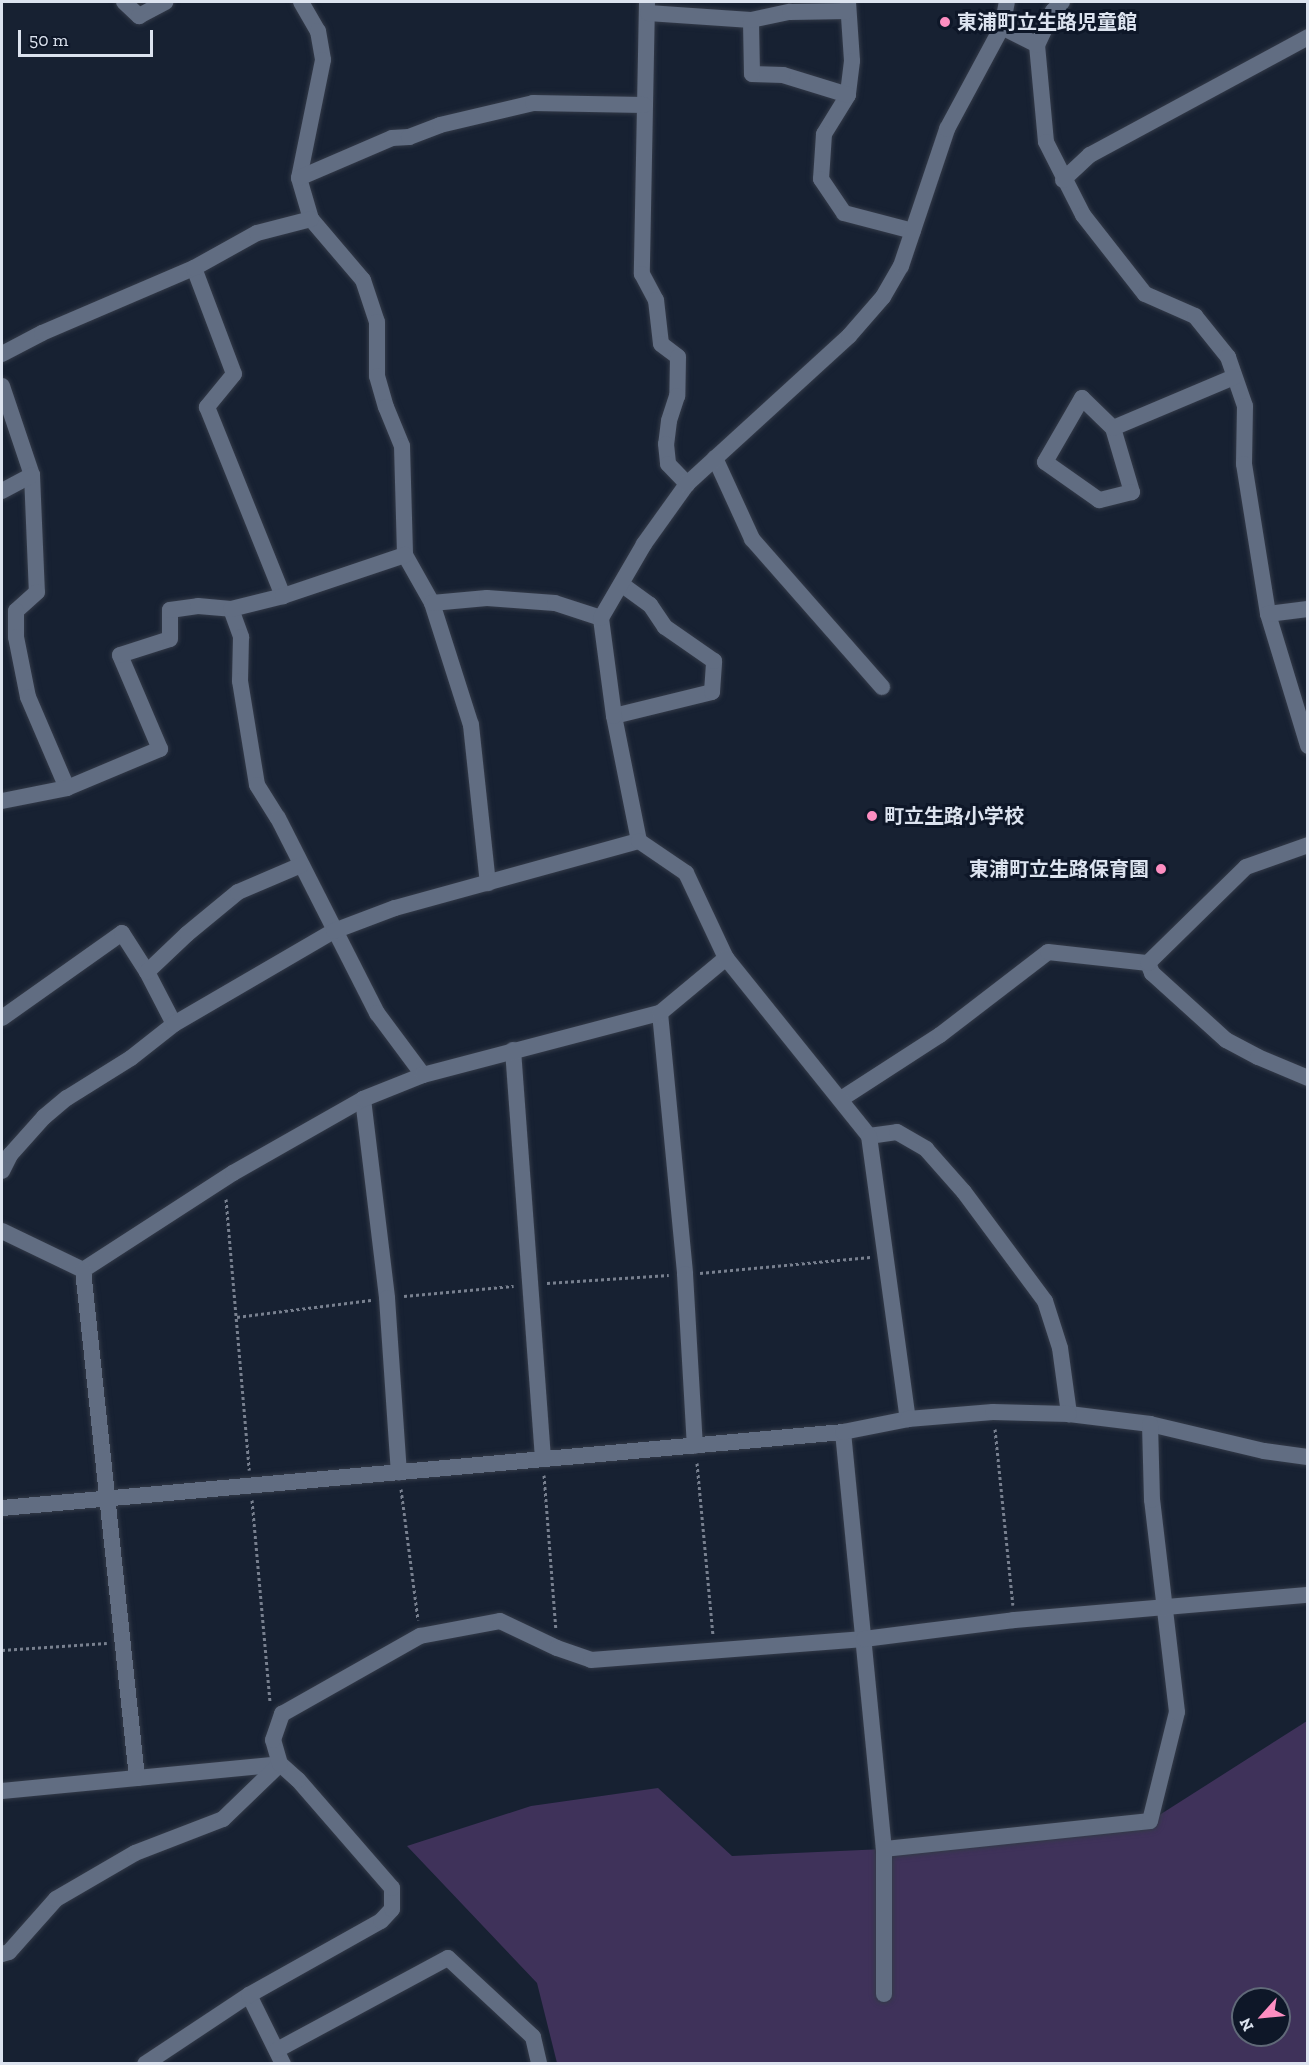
<!DOCTYPE html>
<html>
<head>
<meta charset="utf-8">
<style>
	body { margin:0 }
	#map { position:relative; width:1309px; height:2065px; overflow:hidden; background:#172132; font-family:"Zilla Slab","Noto Sans JP",serif }
	div>[style] { position:absolute }
	[style*='--x'] { left:calc(var(--x)*1px); top:calc(var(--y)*1px); width:calc(var(--w)*1px); rotate:calc(var(--a)*1deg) }
	.green>* { inset:0; background:#3f325a }
	.path>* { height:3px; margin-top:-1.5px; transform-origin:0; background:repeating-linear-gradient(90deg,#78808f 0 3px,transparent 0 6px) }
	.roads { filter:drop-shadow(0 0 2px #333a48) drop-shadow(0 0 2px #333a48) }
	.minor>* { height:16px; margin:-8px; padding:0 8px; transform-origin:8px; border-radius:8px; background:#616d82 }
	.tertiary>* { height:16px; margin:-8px; padding:0 8px; transform-origin:8px; border-radius:8px; background:#616d82 }
	.dots>* { width:16px; height:16px; translate:-50% -50%; box-sizing:border-box; border:3px solid #0e1728; border-radius:50% }
	span { translate:-50% -50%; white-space:nowrap; text-align:center; line-height:1.15; -webkit-text-stroke:6px #0e1728; paint-order:stroke }
	.poi-label { font-size:20px; color:#dce3ef; font-weight:700 }
	.left { translate:0 -50%; text-align:left }
	.right { translate:-100% -50%; text-align:right }
	.frame { position:absolute; inset:0; border:3px solid #dce3ef; pointer-events:none }
	.north { position:absolute; left:1231px; top:1987px; width:60px; height:60px; box-sizing:border-box; background:#0e1728; border:2px solid #606978; border-radius:50%; rotate:243deg; font-size:16px; font-weight:700; line-height:24px; text-align:center; color:#dce3ef }
	.north::after { content:''; display:block; margin:auto; width:21px; height:27px; background:#fd8ec1; clip-path:polygon(50% 0,100% 100%,50% 72%,0 100%) }
	.scale { position:absolute; left:18px; top:30px; width:135px; height:27px; box-sizing:border-box; border:3px solid #dce3ef; border-top:0; padding-left:8px; font-size:18px; line-height:21px; white-space:nowrap; color:#dce3ef; -webkit-text-stroke:4px #0e1728; paint-order:stroke }
</style>
</head>
<body>
<div id="map">
	<div class="green">
		<i style="clip-path:polygon(evenodd,1307px 1721px,1307px 2063px,557px 2063px,537px 1983px,407px 1846px,531px 1806px,658px 1788px,732px 1856px,884px 1849px,1150px 1821px,1307px 1721px,1243px 1999px,1279px 1999px,1279px 2035px,1243px 2035px,1243px 1999px)"></i>
	</div>
	<div class="path">
		<i style="--x:226;--y:1199;--w:272;--a:85.1"></i>
		<i style="--x:700;--y:1273;--w:171;--a:-5.4"></i>
		<i style="--x:547;--y:1283;--w:122;--a:-3.8"></i>
		<i style="--x:404;--y:1296;--w:110;--a:-5.2"></i>
		<i style="--x:237;--y:1317;--w:135;--a:-7.2"></i>
		<i style="--x:995;--y:1429;--w:177;--a:84.2"></i>
		<i style="--x:697;--y:1463;--w:173;--a:84.7"></i>
		<i style="--x:544;--y:1475;--w:155;--a:85.6"></i>
		<i style="--x:401;--y:1489;--w:132;--a:82.6"></i>
		<i style="--x:252;--y:1500;--w:204;--a:84.9"></i>
		<i style="--x:2;--y:1650;--w:105;--a:-3.8"></i>
	</div>
	<div class="roads">
		<div class="minor">
			<i style="--x:124;--y:2;--w:21;--a:43"></i>
			<i style="--x:139;--y:16;--w:30;--a:-28"></i>
			<i style="--x:301;--y:2;--w:34;--a:60"></i>
			<i style="--x:318;--y:31;--w:29;--a:80"></i>
			<i style="--x:323;--y:60;--w:120;--a:101.5"></i>
			<i style="--x:299;--y:178;--w:43;--a:73.7"></i>
			<i style="--x:311;--y:219;--w:80;--a:49.6"></i>
			<i style="--x:363;--y:280;--w:44;--a:71.6"></i>
			<i style="--x:377;--y:322;--w:54;--a:90"></i>
			<i style="--x:377;--y:376;--w:32;--a:74"></i>
			<i style="--x:386;--y:407;--w:42;--a:67.7"></i>
			<i style="--x:402;--y:446;--w:109;--a:88.4"></i>
			<i style="--x:405;--y:555;--w:55;--a:60.6"></i>
			<i style="--x:432;--y:603;--w:128;--a:72.3"></i>
			<i style="--x:471;--y:725;--w:159;--a:83.9"></i>
			<i style="--x:647;--y:2;--w:272;--a:91.1"></i>
			<i style="--x:642;--y:274;--w:30;--a:62"></i>
			<i style="--x:656;--y:300;--w:44;--a:83.5"></i>
			<i style="--x:661;--y:344;--w:21;--a:37"></i>
			<i style="--x:678;--y:357;--w:39;--a:91"></i>
			<i style="--x:677;--y:396;--w:26;--a:108"></i>
			<i style="--x:669;--y:421;--w:23;--a:97"></i>
			<i style="--x:666;--y:444;--w:20;--a:84"></i>
			<i style="--x:668;--y:464;--w:28;--a:46"></i>
			<i style="--x:848;--y:2;--w:59;--a:86.1"></i>
			<i style="--x:852;--y:61;--w:34;--a:97"></i>
			<i style="--x:848;--y:95;--w:46;--a:121.6"></i>
			<i style="--x:824;--y:134;--w:45;--a:93.8"></i>
			<i style="--x:821;--y:179;--w:41;--a:55.9"></i>
			<i style="--x:844;--y:213;--w:71;--a:14.6"></i>
			<i style="--x:1062;--y:2;--w:13;--a:135"></i>
			<i style="--x:1053;--y:11;--w:38;--a:115"></i>
			<i style="--x:1037;--y:45;--w:97;--a:84.7"></i>
			<i style="--x:1046;--y:142;--w:82;--a:63.1"></i>
			<i style="--x:1083;--y:215;--w:100;--a:51.9"></i>
			<i style="--x:1145;--y:294;--w:55;--a:23.7"></i>
			<i style="--x:1195;--y:316;--w:53;--a:51.2"></i>
			<i style="--x:1228;--y:357;--w:52;--a:70.9"></i>
			<i style="--x:1245;--y:406;--w:58;--a:91"></i>
			<i style="--x:1244;--y:464;--w:152;--a:80.9"></i>
			<i style="--x:1268;--y:614;--w:138;--a:73.1"></i>
			<i style="--x:648;--y:13;--w:103;--a:3.9"></i>
			<i style="--x:1002;--y:27;--w:39;--a:27"></i>
			<i style="--x:848;--y:95;--w:68;--a:-162.9"></i>
			<i style="--x:783;--y:75;--w:31;--a:-178"></i>
			<i style="--x:752;--y:74;--w:54;--a:-91.1"></i>
			<i style="--x:751;--y:20;--w:40;--a:-12"></i>
			<i style="--x:790;--y:12;--w:58;--a:-1"></i>
			<i style="--x:299;--y:178;--w:101;--a:-23.3"></i>
			<i style="--x:392;--y:138;--w:17;--a:-3"></i>
			<i style="--x:409;--y:137;--w:33;--a:-21"></i>
			<i style="--x:440;--y:125;--w:96;--a:-13.3"></i>
			<i style="--x:533;--y:103;--w:111;--a:1"></i>
			<i style="--x:1063;--y:180;--w:37;--a:-43"></i>
			<i style="--x:1090;--y:155;--w:248;--a:-28.4"></i>
			<i style="--x:194;--y:268;--w:113;--a:69.3"></i>
			<i style="--x:234;--y:374;--w:43;--a:129.3"></i>
			<i style="--x:207;--y:407;--w:204;--a:68.1"></i>
			<i style="--x:2;--y:354;--w:45;--a:-27.7"></i>
			<i style="--x:42;--y:333;--w:165;--a:-23.2"></i>
			<i style="--x:194;--y:268;--w:72;--a:-29.1"></i>
			<i style="--x:257;--y:233;--w:56;--a:-14.5"></i>
			<i style="--x:2;--y:386;--w:94;--a:71.4"></i>
			<i style="--x:32;--y:475;--w:117;--a:87.6"></i>
			<i style="--x:37;--y:592;--w:28;--a:138"></i>
			<i style="--x:16;--y:611;--w:26;--a:90"></i>
			<i style="--x:16;--y:637;--w:61;--a:78.7"></i>
			<i style="--x:28;--y:697;--w:99;--a:66.8"></i>
			<i style="--x:1113;--y:428;--w:67;--a:73.5"></i>
			<i style="--x:1132;--y:492;--w:34;--a:166"></i>
			<i style="--x:1099;--y:500;--w:66;--a:-144.9"></i>
			<i style="--x:1045;--y:462;--w:74;--a:-60"></i>
			<i style="--x:1082;--y:398;--w:43;--a:44.1"></i>
			<i style="--x:1113;--y:428;--w:131;--a:-22.9"></i>
			<i style="--x:715;--y:458;--w:89;--a:65.4"></i>
			<i style="--x:752;--y:539;--w:197;--a:48.7"></i>
			<i style="--x:2;--y:491;--w:34;--a:-28"></i>
			<i style="--x:432;--y:603;--w:55;--a:-5.2"></i>
			<i style="--x:487;--y:598;--w:68;--a:4.2"></i>
			<i style="--x:555;--y:603;--w:48;--a:18.1"></i>
			<i style="--x:231;--y:609;--w:30;--a:70"></i>
			<i style="--x:241;--y:637;--w:44;--a:91.3"></i>
			<i style="--x:240;--y:681;--w:105;--a:80.7"></i>
			<i style="--x:257;--y:785;--w:39;--a:58"></i>
			<i style="--x:278;--y:818;--w:219;--a:63.1"></i>
			<i style="--x:377;--y:1013;--w:77;--a:53.4"></i>
			<i style="--x:1268;--y:614;--w:40;--a:-7.1"></i>
			<i style="--x:614;--y:716;--w:101;--a:-13.8"></i>
			<i style="--x:712;--y:692;--w:31;--a:-86"></i>
			<i style="--x:714;--y:661;--w:60;--a:-145.2"></i>
			<i style="--x:665;--y:627;--w:27;--a:-124"></i>
			<i style="--x:650;--y:605;--w:34;--a:-144"></i>
			<i style="--x:2;--y:801;--w:66;--a:-11.3"></i>
			<i style="--x:67;--y:788;--w:101;--a:-22.8"></i>
			<i style="--x:160;--y:749;--w:102;--a:-113.1"></i>
			<i style="--x:120;--y:655;--w:52;--a:-17.7"></i>
			<i style="--x:170;--y:639;--w:29;--a:-90"></i>
			<i style="--x:170;--y:610;--w:28;--a:-8"></i>
			<i style="--x:198;--y:606;--w:33;--a:5"></i>
			<i style="--x:231;--y:609;--w:54;--a:-14"></i>
			<i style="--x:283;--y:596;--w:129;--a:-18.6"></i>
			<i style="--x:1148;--y:963;--w:11;--a:68"></i>
			<i style="--x:1152;--y:973;--w:100;--a:42.2"></i>
			<i style="--x:1226;--y:1040;--w:36;--a:28"></i>
			<i style="--x:1258;--y:1057;--w:54;--a:22.8"></i>
			<i style="--x:660;--y:1013;--w:262;--a:84.5"></i>
			<i style="--x:685;--y:1274;--w:172;--a:86.7"></i>
			<i style="--x:2;--y:1018;--w:147;--a:-35.3"></i>
			<i style="--x:122;--y:933;--w:46;--a:57.3"></i>
			<i style="--x:174;--y:1024;--w:59;--a:-117.4"></i>
			<i style="--x:147;--y:972;--w:55;--a:-43.5"></i>
			<i style="--x:187;--y:934;--w:66;--a:-39.5"></i>
			<i style="--x:238;--y:892;--w:69;--a:-23.2"></i>
			<i style="--x:513;--y:1050;--w:410;--a:85.8"></i>
			<i style="--x:363;--y:1099;--w:200;--a:83.1"></i>
			<i style="--x:387;--y:1298;--w:175;--a:86.1"></i>
			<i style="--x:841;--y:1099;--w:118;--a:-32.9"></i>
			<i style="--x:940;--y:1035;--w:136;--a:-37.5"></i>
			<i style="--x:1048;--y:952;--w:101;--a:6.3"></i>
			<i style="--x:1148;--y:963;--w:137;--a:-44.4"></i>
			<i style="--x:1246;--y:867;--w:66;--a:-19.5"></i>
			<i style="--x:869;--y:1136;--w:28;--a:-8"></i>
			<i style="--x:897;--y:1132;--w:34;--a:30"></i>
			<i style="--x:926;--y:1149;--w:57;--a:48.5"></i>
			<i style="--x:964;--y:1192;--w:136;--a:53.4"></i>
			<i style="--x:1045;--y:1301;--w:49;--a:72.3"></i>
			<i style="--x:1060;--y:1348;--w:67;--a:82.2"></i>
			<i style="--x:1069;--y:1414;--w:82;--a:7"></i>
			<i style="--x:1150;--y:1424;--w:117;--a:13.3"></i>
			<i style="--x:2;--y:1171;--w:18;--a:-63"></i>
			<i style="--x:10;--y:1155;--w:51;--a:-48.2"></i>
			<i style="--x:44;--y:1117;--w:30;--a:-40"></i>
			<i style="--x:67;--y:1098;--w:75;--a:-32"></i>
			<i style="--x:131;--y:1058;--w:55;--a:-38.3"></i>
			<i style="--x:174;--y:1024;--w:185;--a:-30.2"></i>
			<i style="--x:334;--y:931;--w:65;--a:-20.7"></i>
			<i style="--x:395;--y:908;--w:253;--a:-15.4"></i>
			<i style="--x:639;--y:841;--w:127;--a:-101.3"></i>
			<i style="--x:614;--y:716;--w:99;--a:-97.6"></i>
			<i style="--x:601;--y:618;--w:86;--a:-59.8"></i>
			<i style="--x:644;--y:544;--w:74;--a:-54.4"></i>
			<i style="--x:687;--y:484;--w:219;--a:-42.4"></i>
			<i style="--x:849;--y:336;--w:52;--a:-48.9"></i>
			<i style="--x:883;--y:297;--w:36;--a:-60"></i>
			<i style="--x:901;--y:266;--w:145;--a:-71.4"></i>
			<i style="--x:947;--y:129;--w:116;--a:-61.7"></i>
			<i style="--x:1002;--y:27;--w:25;--a:-79"></i>
			<i style="--x:2;--y:1231;--w:90;--a:25.7"></i>
			<i style="--x:83;--y:1270;--w:179;--a:-32.9"></i>
			<i style="--x:233;--y:1173;--w:150;--a:-29.6"></i>
			<i style="--x:363;--y:1099;--w:65;--a:-21.8"></i>
			<i style="--x:423;--y:1075;--w:245;--a:-14.7"></i>
			<i style="--x:660;--y:1013;--w:86;--a:-39.8"></i>
			<i style="--x:83;--y:1270;--w:511;--a:83.93"></i>
			<i style="--x:2;--y:1508;--w:844;--a:-5.16"></i>
			<i style="--x:843;--y:1432;--w:419;--a:84.4"></i>
			<i style="--x:884;--y:1849;--w:267;--a:-6"></i>
			<i style="--x:1150;--y:1821;--w:112;--a:-76.1"></i>
			<i style="--x:1177;--y:1712;--w:213;--a:-96.7"></i>
			<i style="--x:1152;--y:1500;--w:76;--a:-91.5"></i>
			<i style="--x:2;--y:1791;--w:279;--a:-5.5"></i>
			<i style="--x:2;--y:1954;--w:7;--a:-16"></i>
			<i style="--x:9;--y:1952;--w:71;--a:-48.4"></i>
			<i style="--x:56;--y:1899;--w:91;--a:-30.2"></i>
			<i style="--x:135;--y:1853;--w:94;--a:-21.1"></i>
			<i style="--x:223;--y:1819;--w:79;--a:-44"></i>
			<i style="--x:884;--y:1994;--w:145;--a:-90"></i>
			<i style="--x:249;--y:1995;--w:77;--a:63.8"></i>
			<i style="--x:277;--y:2050;--w:194;--a:-28.3"></i>
			<i style="--x:448;--y:1958;--w:116;--a:42.9"></i>
			<i style="--x:533;--y:2037;--w:28;--a:77"></i>
			<i style="--x:145;--y:2064;--w:125;--a:-33.6"></i>
			<i style="--x:249;--y:1995;--w:151;--a:-29.3"></i>
			<i style="--x:381;--y:1921;--w:16;--a:-47"></i>
			<i style="--x:392;--y:1909;--w:21;--a:-90"></i>
			<i style="--x:392;--y:1888;--w:143;--a:-131"></i>
			<i style="--x:298;--y:1780;--w:24;--a:-138"></i>
			<i style="--x:280;--y:1764;--w:25;--a:-106"></i>
			<i style="--x:273;--y:1740;--w:28;--a:-71"></i>
			<i style="--x:282;--y:1714;--w:159;--a:-29.5"></i>
			<i style="--x:420;--y:1636;--w:81;--a:-10.6"></i>
			<i style="--x:500;--y:1621;--w:63;--a:25.3"></i>
			<i style="--x:557;--y:1648;--w:36;--a:19"></i>
			<i style="--x:591;--y:1660;--w:274;--a:-4.4"></i>
			<i style="--x:864;--y:1639;--w:151;--a:-7.2"></i>
			<i style="--x:1014;--y:1620;--w:295;--a:-4.9"></i>
		</div>
		<div class="tertiary">
			<i style="--x:639;--y:841;--w:57;--a:34.2"></i>
			<i style="--x:686;--y:873;--w:94;--a:64.8"></i>
			<i style="--x:726;--y:958;--w:228;--a:51.2"></i>
			<i style="--x:869;--y:1136;--w:286;--a:82.2"></i>
			<i style="--x:843;--y:1432;--w:66;--a:-11.3"></i>
			<i style="--x:908;--y:1419;--w:85;--a:-4.7"></i>
			<i style="--x:993;--y:1412;--w:76;--a:1.5"></i>
			<i style="--x:1264;--y:1451;--w:44;--a:7.8"></i>
		</div>
	</div>
	<div class="dots">
		<i style="left:945px;top:22px;background:#fd8ec1"></i>
		<i style="left:872px;top:816px;background:#fd8ec1"></i>
		<i style="left:1161px;top:869px;background:#fd8ec1"></i>
	</div>
	<div class="poi-label">
		<span class="left" style="left:957px;top:22px">東浦町立生路児童館</span>
		<span class="left" style="left:884px;top:816px">町立生路小学校</span>
		<span class="right" style="left:1149px;top:869px">東浦町立生路保育園</span>
	</div>
	<div class="frame"></div>
	<div class="north">N</div>
	<div class="scale">50 m</div>
</div>
</body>
</html>
